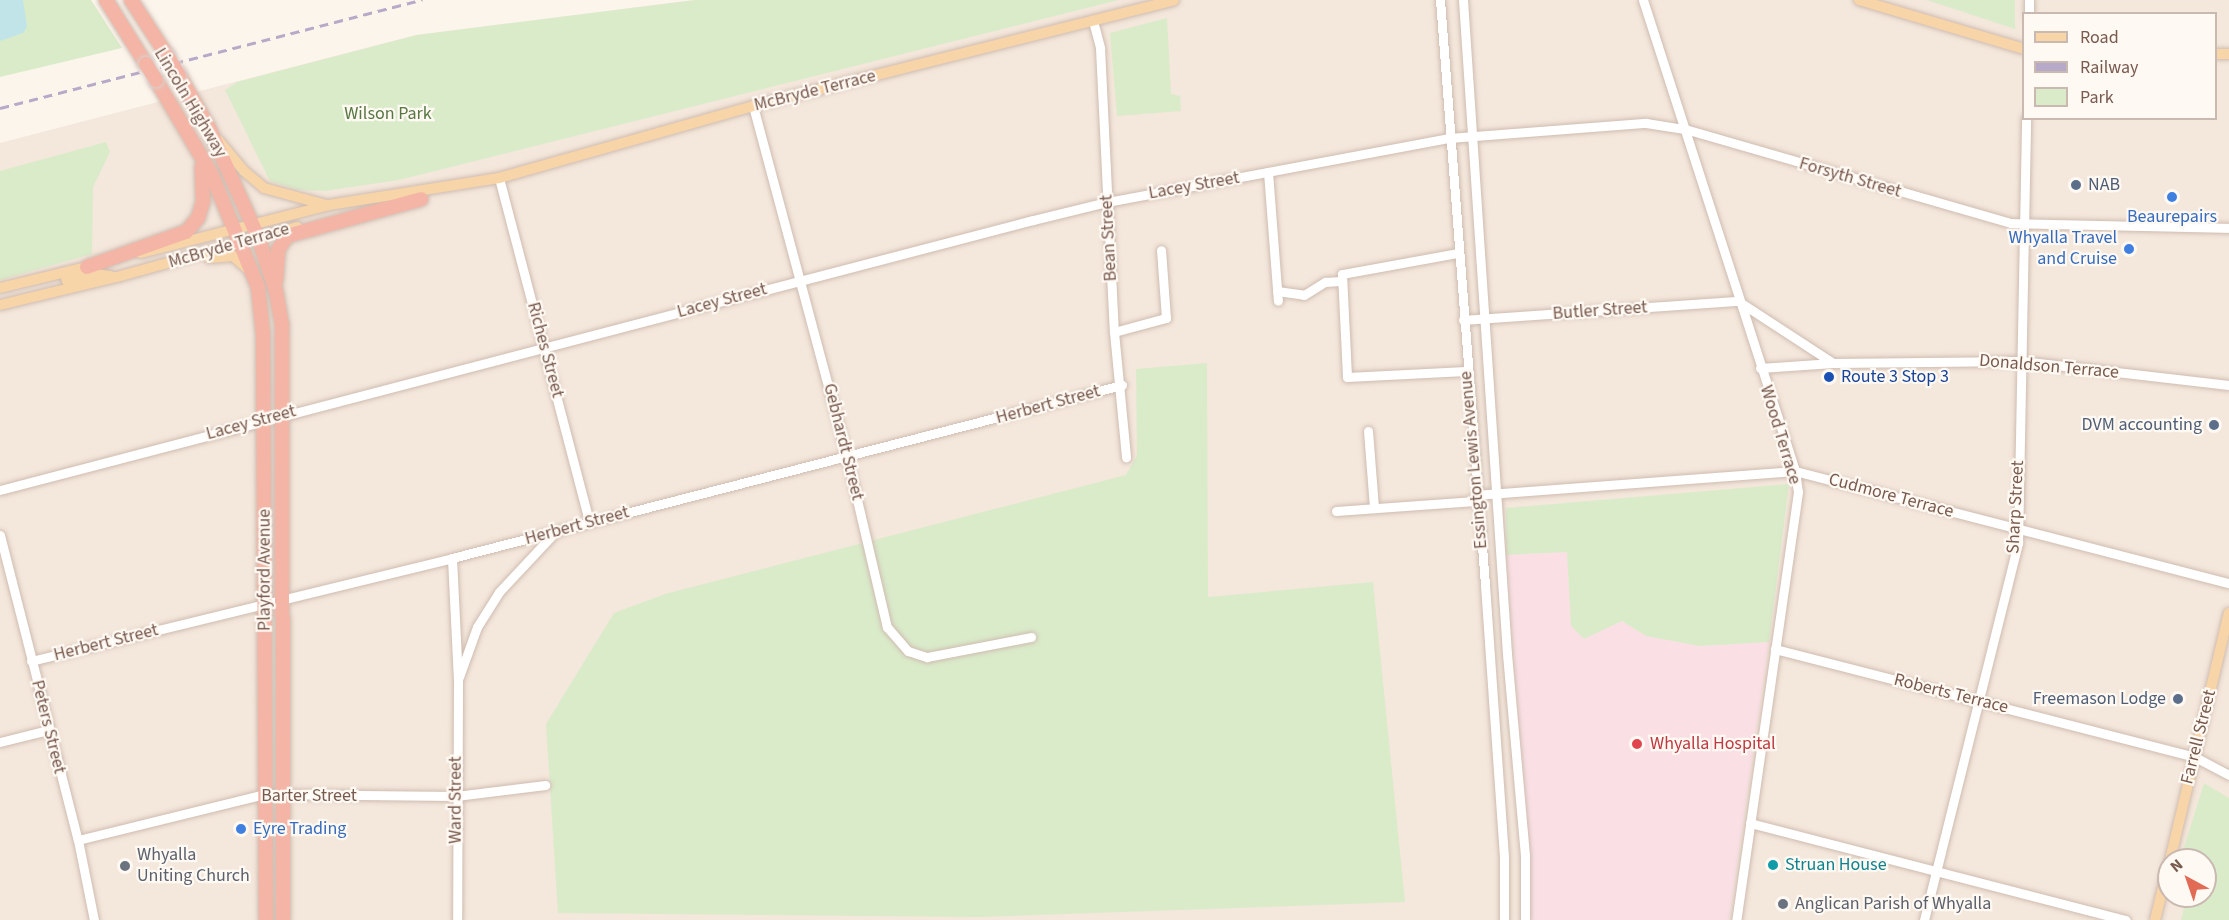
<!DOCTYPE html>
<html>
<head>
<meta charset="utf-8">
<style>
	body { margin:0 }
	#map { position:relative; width:2229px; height:920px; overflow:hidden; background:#fcf5ec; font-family:"Source Sans 3",sans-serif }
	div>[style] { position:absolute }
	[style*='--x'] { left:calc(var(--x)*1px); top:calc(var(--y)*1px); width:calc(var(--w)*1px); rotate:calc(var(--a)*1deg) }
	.residential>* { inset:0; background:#f4e7db }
	.medical>* { inset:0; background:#fae0e5 }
	.green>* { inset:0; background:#daebca }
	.water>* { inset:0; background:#c0e4e7 }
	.roads { filter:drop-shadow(0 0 2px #cfbcb1) drop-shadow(0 0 2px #cfbcb1) }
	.minor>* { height:9px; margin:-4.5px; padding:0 4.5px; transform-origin:4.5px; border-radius:4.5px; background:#fff }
	.major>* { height:10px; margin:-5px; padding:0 5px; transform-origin:5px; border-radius:5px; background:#f8d5a8 }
	.highway>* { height:14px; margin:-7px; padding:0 7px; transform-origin:7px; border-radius:7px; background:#f4b5a6 }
	.rail>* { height:3px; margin-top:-1.5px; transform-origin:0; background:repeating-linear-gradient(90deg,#b7a9c8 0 9px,transparent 0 15px) }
	.bridges { filter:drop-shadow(0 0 2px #d9d1cd) drop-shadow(0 0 2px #d9d1cd) }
	.highway-bridge>* { height:14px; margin:-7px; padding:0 7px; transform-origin:7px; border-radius:7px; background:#f4b5a6 }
	.dots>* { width:16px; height:16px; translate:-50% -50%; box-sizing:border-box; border:3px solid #fff9f3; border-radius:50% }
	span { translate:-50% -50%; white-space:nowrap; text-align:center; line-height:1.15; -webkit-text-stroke:4.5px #fff9f3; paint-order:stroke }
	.street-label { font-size:18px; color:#785a4e }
	.park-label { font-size:18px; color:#577843 }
	.service-label { font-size:18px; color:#4e5e75 }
	.left { translate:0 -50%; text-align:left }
	.right { translate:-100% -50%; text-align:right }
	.shop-label { font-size:18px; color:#366cbe }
	.transit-label { font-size:18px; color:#164399 }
	.health-label { font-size:18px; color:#be3a42 }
	.worship-label { font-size:18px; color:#5b616d }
	.culture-label { font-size:18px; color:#0d838f }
	.legend { position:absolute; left:2022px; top:12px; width:195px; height:108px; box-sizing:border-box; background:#fff9f3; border:2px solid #c9b9b1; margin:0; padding:8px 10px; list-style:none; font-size:18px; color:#785a4e }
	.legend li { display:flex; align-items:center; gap:12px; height:30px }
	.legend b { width:30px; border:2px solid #c9b9b1 }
	.north { position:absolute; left:2157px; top:848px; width:60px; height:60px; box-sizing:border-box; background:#fff9f3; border:2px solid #c9b9b1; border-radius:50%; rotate:320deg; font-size:16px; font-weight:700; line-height:24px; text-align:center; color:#785a4e }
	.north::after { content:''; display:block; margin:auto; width:21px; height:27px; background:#e26b56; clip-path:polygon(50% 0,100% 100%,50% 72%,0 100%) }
</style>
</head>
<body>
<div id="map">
	<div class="residential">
		<i style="clip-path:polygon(evenodd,693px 0,2229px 0,2229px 920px,0 920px,0 143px,416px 35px,693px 0,2024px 14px,2216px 14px,2216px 118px,2024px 118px,2024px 14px,693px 0,2169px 860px,2205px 860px,2205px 896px,2169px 896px,2169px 860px)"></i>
	</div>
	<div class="medical">
		<i style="clip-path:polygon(1567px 551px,1571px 626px,1622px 621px,1646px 636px,1700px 646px,1769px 642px,1729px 920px,1529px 920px,1528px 842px,1506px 555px)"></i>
	</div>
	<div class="green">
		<i style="clip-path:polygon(0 0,91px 0,122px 48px,0 77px)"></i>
		<i style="clip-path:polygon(696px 0,1119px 0,399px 180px,325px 191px,299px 190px,270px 181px,225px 90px,237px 82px,417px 35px)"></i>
		<i style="clip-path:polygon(1927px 0,2015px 0,2015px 29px)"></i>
		<i style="clip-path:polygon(1167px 18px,1171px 94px,1180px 96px,1181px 111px,1117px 116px,1110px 33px)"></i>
		<i style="clip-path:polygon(106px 142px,110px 152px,93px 187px,92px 254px,0 280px,0 171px)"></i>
		<i style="clip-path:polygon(1207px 363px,1208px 597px,1373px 582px,1405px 902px,979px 917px,558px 913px,546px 724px,614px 613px,665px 594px,1126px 475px,1137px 455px,1136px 369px)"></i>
		<i style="clip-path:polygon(1789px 484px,1769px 642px,1700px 646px,1646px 636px,1622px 621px,1584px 639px,1571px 626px,1567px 552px,1506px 555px,1506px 508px)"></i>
		<i style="clip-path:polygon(2204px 783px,2229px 798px,2229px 920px,2181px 920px,2187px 896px,2205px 896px,2205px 860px,2180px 860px)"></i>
	</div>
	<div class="water">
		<i style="clip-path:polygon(0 0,23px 0,27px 27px,23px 33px,0 41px)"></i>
	</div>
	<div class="roads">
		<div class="minor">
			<i style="--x:1440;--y:0;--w:587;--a:85.6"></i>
			<i style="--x:1485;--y:585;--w:274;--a:86"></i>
			<i style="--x:1504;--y:858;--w:62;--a:90"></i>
			<i style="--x:1463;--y:0;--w:655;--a:86.15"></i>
			<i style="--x:1507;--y:654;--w:203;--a:84.9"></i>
			<i style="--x:1525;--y:856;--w:64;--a:90"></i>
			<i style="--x:1643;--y:0;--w:495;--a:72.1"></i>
			<i style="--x:1795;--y:471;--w:21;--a:82"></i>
			<i style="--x:1798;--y:492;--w:432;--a:98.2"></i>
			<i style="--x:2029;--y:14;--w:14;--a:-90"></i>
			<i style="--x:1093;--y:21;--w:28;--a:75"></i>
			<i style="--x:1100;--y:48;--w:284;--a:87.2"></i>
			<i style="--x:1114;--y:332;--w:126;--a:84.5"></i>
			<i style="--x:753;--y:106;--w:363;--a:75"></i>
			<i style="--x:847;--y:457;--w:175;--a:76.8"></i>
			<i style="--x:887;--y:627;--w:32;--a:49"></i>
			<i style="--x:908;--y:651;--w:20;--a:18"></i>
			<i style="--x:927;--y:657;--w:106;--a:-10.9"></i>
			<i style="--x:1268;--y:172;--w:129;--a:85.6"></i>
			<i style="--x:499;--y:178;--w:356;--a:75.3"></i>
			<i style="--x:1458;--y:253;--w:118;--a:169.7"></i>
			<i style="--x:1342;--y:274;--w:103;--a:87.2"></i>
			<i style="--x:1347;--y:377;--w:119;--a:-2.9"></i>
			<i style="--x:1277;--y:291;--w:27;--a:8"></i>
			<i style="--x:1304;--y:295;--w:25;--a:-32"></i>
			<i style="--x:1325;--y:282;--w:15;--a:-4"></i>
			<i style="--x:1463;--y:320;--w:276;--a:-4"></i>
			<i style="--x:1738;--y:301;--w:113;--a:33.1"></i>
			<i style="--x:1114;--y:332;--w:54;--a:-15.1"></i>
			<i style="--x:1166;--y:318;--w:68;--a:-94.2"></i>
			<i style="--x:1760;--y:368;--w:73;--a:-3.9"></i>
			<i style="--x:1833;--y:363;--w:188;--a:-0.6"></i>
			<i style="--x:2021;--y:361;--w:209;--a:6.6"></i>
			<i style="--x:1368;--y:431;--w:77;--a:85.5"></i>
			<i style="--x:0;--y:490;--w:1068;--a:-14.65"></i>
			<i style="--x:1033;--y:220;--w:76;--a:-13.7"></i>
			<i style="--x:1107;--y:202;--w:348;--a:-10.6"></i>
			<i style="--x:1449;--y:138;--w:198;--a:-4.4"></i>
			<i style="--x:1646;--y:123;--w:39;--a:9"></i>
			<i style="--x:1685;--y:129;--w:339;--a:16.1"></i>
			<i style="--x:2011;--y:223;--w:218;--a:1.3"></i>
			<i style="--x:1475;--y:495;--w:321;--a:-4.3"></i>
			<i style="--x:1795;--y:471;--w:448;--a:14.5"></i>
			<i style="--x:1336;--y:511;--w:139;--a:-4.1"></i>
			<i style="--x:0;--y:535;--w:315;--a:75.7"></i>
			<i style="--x:78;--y:840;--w:82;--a:78.7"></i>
			<i style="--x:452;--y:558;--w:123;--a:87.2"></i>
			<i style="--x:458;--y:681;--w:239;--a:90.2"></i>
			<i style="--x:1775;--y:649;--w:431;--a:14.4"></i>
			<i style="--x:2193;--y:756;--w:41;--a:27.8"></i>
			<i style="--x:31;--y:661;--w:433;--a:-13.7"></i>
			<i style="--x:452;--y:558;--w:692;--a:-14.48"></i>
			<i style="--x:459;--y:677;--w:53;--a:-70.2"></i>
			<i style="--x:477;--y:627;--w:41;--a:-57.8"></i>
			<i style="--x:499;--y:592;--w:83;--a:-46.9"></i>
			<i style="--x:0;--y:742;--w:49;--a:-14"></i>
			<i style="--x:1750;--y:823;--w:388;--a:14.5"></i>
			<i style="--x:78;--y:840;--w:193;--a:-13.8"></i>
			<i style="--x:265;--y:794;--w:191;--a:0.6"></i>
			<i style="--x:456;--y:796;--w:90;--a:-7"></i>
			<i style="--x:1924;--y:920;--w:389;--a:-76"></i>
			<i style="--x:2018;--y:543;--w:425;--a:-88.9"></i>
		</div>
		<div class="major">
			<i style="--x:1859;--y:0;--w:172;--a:16.5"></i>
			<i style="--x:2216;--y:54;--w:13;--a:0"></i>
			<i style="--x:218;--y:140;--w:40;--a:50"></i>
			<i style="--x:244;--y:171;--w:26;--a:40"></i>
			<i style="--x:264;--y:188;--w:61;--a:15.2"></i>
			<i style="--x:141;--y:253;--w:194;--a:-14.3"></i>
			<i style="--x:329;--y:205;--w:172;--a:-9"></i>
			<i style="--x:499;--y:178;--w:264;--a:-15.8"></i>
			<i style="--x:753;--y:106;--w:434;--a:-14.1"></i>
			<i style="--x:209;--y:258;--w:24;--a:-5"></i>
			<i style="--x:233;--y:256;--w:20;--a:41"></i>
			<i style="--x:65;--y:273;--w:8;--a:76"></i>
			<i style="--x:67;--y:281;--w:30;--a:-14"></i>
			<i style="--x:96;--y:274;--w:15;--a:8"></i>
			<i style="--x:0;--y:288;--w:97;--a:-13.7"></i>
			<i style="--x:0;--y:305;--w:120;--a:-13.5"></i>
			<i style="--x:117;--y:277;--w:187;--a:-15.5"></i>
			<i style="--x:2170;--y:860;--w:254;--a:-76.6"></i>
			<i style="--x:2155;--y:920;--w:59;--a:-76.2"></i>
		</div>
		<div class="highway">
			<i style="--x:106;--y:0;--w:75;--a:58"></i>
			<i style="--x:131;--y:0;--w:68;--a:57"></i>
			<i style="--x:179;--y:75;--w:61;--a:60.5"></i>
			<i style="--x:209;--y:128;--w:120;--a:65.8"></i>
			<i style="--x:258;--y:237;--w:57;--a:71.6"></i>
			<i style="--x:276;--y:291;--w:36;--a:80"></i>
			<i style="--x:282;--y:326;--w:594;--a:89.9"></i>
			<i style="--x:156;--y:80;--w:108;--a:59.4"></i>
			<i style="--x:211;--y:173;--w:123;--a:67.6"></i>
			<i style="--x:258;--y:287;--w:47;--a:83.9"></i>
			<i style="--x:263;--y:334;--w:586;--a:89.71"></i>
			<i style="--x:87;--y:267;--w:105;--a:-19.5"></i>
			<i style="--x:186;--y:232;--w:18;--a:-49"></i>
			<i style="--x:198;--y:218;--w:17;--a:-73"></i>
			<i style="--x:203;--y:202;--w:35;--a:-92"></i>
			<i style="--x:276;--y:281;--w:31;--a:-86"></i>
			<i style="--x:278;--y:250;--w:17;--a:-57"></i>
			<i style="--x:287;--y:236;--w:139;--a:-15.4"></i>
		</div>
	</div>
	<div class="rail">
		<i style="--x:0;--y:108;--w:436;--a:-14.4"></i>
	</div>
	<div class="bridges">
		<div class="highway-bridge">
			<i style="--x:168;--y:57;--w:21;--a:59"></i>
			<i style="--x:146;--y:64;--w:19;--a:58"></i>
		</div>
	</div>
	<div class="dots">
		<i style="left:2076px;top:185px;background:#5c6f8a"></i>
		<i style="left:2172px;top:197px;background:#3f7fe0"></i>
		<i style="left:2129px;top:249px;background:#3f7fe0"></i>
		<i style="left:1829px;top:377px;background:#1a4fb4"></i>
		<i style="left:2214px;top:425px;background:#5c6f8a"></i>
		<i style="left:2178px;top:699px;background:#5c6f8a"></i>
		<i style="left:1637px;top:744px;background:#e0444e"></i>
		<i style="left:241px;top:829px;background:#3f7fe0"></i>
		<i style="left:1773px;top:865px;background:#0f9aa8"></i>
		<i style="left:125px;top:866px;background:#6b7280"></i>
		<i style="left:1783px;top:904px;background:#6b7280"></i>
	</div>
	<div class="street-label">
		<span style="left:815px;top:91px;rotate:-14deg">McBryde Terrace</span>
		<span style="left:190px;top:103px;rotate:59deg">Lincoln Highway</span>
		<span style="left:1850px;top:178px;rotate:16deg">Forsyth Street</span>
		<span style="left:1194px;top:186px;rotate:-10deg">Lacey Street</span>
		<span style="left:1109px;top:238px;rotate:-93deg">Bean Street</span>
		<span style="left:229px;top:246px;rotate:-16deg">McBryde Terrace</span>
		<span style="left:722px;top:301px;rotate:-15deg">Lacey Street</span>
		<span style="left:1600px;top:311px;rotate:-4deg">Butler Street</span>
		<span style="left:545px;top:350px;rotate:75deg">Riches Street</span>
		<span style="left:2049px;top:367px;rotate:5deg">Donaldson Terrace</span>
		<span style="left:1048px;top:405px;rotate:-15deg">Herbert Street</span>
		<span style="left:251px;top:423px;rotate:-15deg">Lacey Street</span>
		<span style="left:1780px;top:435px;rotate:73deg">Wood Terrace</span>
		<span style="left:843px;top:442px;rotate:76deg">Gebhardt Street</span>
		<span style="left:1474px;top:460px;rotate:-95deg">Essington Lewis Avenue</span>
		<span style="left:1891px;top:496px;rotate:15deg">Cudmore Terrace</span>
		<span style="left:2016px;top:507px;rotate:-87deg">Sharp Street</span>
		<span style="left:577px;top:526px;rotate:-15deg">Herbert Street</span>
		<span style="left:265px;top:570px;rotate:-90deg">Playford Avenue</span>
		<span style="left:106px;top:643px;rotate:-14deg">Herbert Street</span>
		<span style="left:1951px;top:694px;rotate:14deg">Roberts Terrace</span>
		<span style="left:48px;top:727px;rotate:76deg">Peters Street</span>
		<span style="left:2199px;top:737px;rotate:-76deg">Farrell Street</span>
		<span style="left:309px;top:796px">Barter Street</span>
		<span style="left:456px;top:800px;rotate:-90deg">Ward Street</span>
	</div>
	<div class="park-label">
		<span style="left:388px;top:114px">Wilson Park</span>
	</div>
	<div class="service-label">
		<span class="left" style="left:2088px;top:185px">NAB</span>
		<span class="right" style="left:2202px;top:425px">DVM accounting</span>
		<span class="right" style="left:2166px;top:699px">Freemason Lodge</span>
	</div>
	<div class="shop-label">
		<span style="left:2172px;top:217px">Beaurepairs</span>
		<span class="right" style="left:2117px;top:249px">Whyalla Travel<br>and Cruise</span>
		<span class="left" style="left:253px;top:829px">Eyre Trading</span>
	</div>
	<div class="transit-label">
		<span class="left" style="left:1841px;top:377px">Route 3 Stop 3</span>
	</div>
	<div class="health-label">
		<span class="left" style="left:1650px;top:744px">Whyalla Hospital</span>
	</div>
	<div class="worship-label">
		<span class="left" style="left:137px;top:866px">Whyalla<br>Uniting Church</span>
		<span class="left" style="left:1795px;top:904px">Anglican Parish of Whyalla</span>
	</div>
	<div class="culture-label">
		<span class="left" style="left:1785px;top:865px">Struan House</span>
	</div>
	<ul class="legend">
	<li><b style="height:8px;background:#f8d5a8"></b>Road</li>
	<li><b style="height:8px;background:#b7a9c8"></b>Railway</li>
	<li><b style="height:16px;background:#daebca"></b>Park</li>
	</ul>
	<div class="north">N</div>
</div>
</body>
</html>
